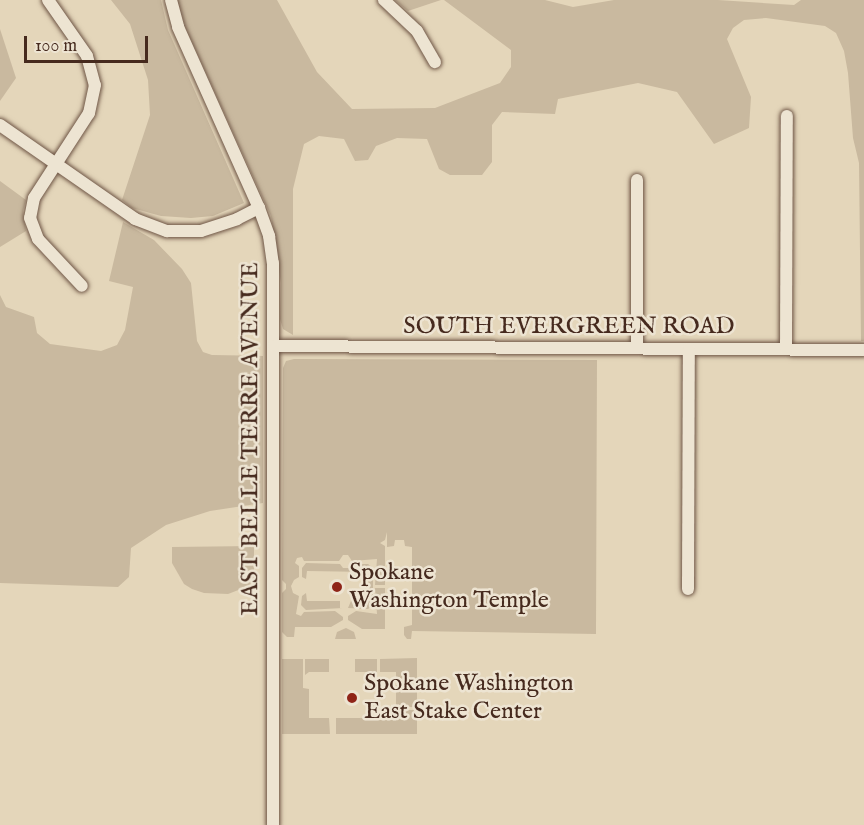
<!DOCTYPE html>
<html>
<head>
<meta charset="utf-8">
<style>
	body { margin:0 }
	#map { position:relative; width:864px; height:825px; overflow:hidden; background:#e4d6ba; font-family:"IM FELL English",serif }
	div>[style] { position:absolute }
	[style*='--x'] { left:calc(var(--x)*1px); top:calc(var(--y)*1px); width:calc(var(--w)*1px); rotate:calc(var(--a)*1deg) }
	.green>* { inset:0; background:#c9b99f; transform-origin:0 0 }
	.roads { filter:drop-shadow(0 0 2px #6e5545) drop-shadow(0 0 2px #6e5545) }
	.minor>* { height:12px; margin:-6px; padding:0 6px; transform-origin:6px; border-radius:6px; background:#ede4d2 }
	.dots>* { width:16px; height:16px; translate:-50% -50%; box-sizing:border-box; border:3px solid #ede4d2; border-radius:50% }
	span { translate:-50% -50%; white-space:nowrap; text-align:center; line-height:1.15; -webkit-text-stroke:5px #ede4d2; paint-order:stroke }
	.street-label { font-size:24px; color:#462a1e }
	.poi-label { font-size:24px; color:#462a1e }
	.left { translate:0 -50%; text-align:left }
	.scale { position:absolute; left:24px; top:36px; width:124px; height:27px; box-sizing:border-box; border:3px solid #462a1e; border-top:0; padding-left:8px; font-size:18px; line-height:21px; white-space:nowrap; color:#462a1e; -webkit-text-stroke:4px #ede4d2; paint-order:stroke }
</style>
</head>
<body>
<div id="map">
	<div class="green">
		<i style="clip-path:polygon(111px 0,161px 0,168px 30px,244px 203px,213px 216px,191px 218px,161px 216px,132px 208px,122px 200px,150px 115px,148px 80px,130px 24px)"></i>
		<i style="clip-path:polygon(177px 0,277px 0,317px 72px,352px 109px,435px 108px,500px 83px,511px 67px,511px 50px,444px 0,545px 0,573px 7px,614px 0,718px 0,794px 5px,801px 0,864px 0,864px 341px,861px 341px,859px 163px,853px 138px,848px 73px,844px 51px,836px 33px,825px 26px,766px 18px,744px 20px,733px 28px,727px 39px,751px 97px,749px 128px,714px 144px,677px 92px,638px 83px,558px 99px,555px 114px,502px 112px,492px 125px,492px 162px,482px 175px,450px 175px,439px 169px,427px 139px,397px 138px,376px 146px,368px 160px,355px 161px,344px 139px,319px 136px,304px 144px,293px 189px,293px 335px,283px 329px,280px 319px,281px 283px,271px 216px,186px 29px)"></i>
		<i style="clip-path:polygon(395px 0,441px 0,408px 11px)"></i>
		<i style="clip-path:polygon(0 29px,16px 78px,0 101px)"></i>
		<i style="clip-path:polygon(0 181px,26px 200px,23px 211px,26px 231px,0 247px)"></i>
		<i style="clip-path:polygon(123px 222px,154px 240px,182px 269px,191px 283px,197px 341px,203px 352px,212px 355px,263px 356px,263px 503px,210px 511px,166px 525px,131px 548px,129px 577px,118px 587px,0 583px,0 295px,6px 307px,34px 317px,37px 333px,50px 344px,101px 351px,117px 345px,125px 330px,133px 287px,109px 281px)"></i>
		<i style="clip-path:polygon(294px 359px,597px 360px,596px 634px,412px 631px,411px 639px,407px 639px,404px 635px,404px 627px,412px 625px,412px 547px,405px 546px,404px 540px,395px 540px,394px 546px,387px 547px,387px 532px,385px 540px,380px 543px,385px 546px,385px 585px,375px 585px,377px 559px,352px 561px,348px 555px,343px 555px,339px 561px,304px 561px,302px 557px,297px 558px,295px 563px,299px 566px,299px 577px,294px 580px,291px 586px,293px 593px,299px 596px,296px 614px,301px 616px,304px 612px,335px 611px,343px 617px,343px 620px,331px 627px,295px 627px,294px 637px,287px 637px,282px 632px,282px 593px,286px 589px,286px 584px,282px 580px,283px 368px,286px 361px)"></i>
		<i style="clip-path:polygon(254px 546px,254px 584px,228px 594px,204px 593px,192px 589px,184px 584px,172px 563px,172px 547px)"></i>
		<i style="clip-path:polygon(306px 563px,340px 564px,343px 568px,349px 568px,352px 564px,368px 564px,373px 568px,373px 605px,368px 609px,348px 608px,351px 601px,369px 601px,369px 592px,365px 591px,369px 572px,307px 571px,306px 579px,302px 577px,302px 568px)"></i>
		<i style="clip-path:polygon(375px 588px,385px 588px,385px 629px,362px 629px,348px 620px,348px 616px,356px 611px,377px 614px)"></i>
		<i style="clip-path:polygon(306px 593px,307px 601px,340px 601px,340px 608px,343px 608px,306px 610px,301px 605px,302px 596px)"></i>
		<i style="clip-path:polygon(346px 628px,354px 632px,356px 639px,335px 639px,337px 632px)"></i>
		<i style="clip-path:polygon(417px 658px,417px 682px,396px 682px,396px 672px,380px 672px,380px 659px)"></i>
		<i style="clip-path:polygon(282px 659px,303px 659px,303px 688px,309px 689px,309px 718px,329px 718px,330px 734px,282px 734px)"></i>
		<i style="clip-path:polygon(305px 659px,329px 659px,329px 672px,309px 672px,305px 675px)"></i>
		<i style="left:355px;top:659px;width:22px;height:13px"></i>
		<i style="left:396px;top:685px;width:21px;height:22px"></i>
		<i style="clip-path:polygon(396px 710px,417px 710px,417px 734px,336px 734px,336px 718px,396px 718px)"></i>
	</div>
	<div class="roads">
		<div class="minor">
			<i style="--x:48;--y:0;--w:68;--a:55.1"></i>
			<i style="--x:87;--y:56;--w:30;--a:75"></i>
			<i style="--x:95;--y:85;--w:29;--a:102"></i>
			<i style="--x:89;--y:113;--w:101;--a:122.9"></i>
			<i style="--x:34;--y:198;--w:20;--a:101"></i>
			<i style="--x:30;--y:218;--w:22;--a:69"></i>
			<i style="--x:38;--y:239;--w:64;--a:46.9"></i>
			<i style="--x:171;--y:0;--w:28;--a:75"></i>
			<i style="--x:178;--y:27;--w:198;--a:65.9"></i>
			<i style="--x:259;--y:208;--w:30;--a:70"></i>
			<i style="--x:269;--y:236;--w:27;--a:82"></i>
			<i style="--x:273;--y:263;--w:562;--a:90"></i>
			<i style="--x:384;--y:0;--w:45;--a:43.2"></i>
			<i style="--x:417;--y:31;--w:36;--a:60"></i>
			<i style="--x:0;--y:125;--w:165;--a:34.8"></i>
			<i style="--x:135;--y:219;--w:34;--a:21"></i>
			<i style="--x:167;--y:231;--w:34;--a:0"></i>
			<i style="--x:201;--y:231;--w:38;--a:-18"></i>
			<i style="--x:237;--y:219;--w:25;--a:-27"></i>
			<i style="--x:274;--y:346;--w:590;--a:0.39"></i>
			<i style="--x:637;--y:348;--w:168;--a:-90"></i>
			<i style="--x:786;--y:349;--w:233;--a:-89.8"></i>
			<i style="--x:688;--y:589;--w:240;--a:-89.8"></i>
		</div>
	</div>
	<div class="dots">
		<i style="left:337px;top:587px;background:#8f2418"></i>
		<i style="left:352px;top:698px;background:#8f2418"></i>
	</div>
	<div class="street-label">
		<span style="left:569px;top:327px">SOUTH EVERGREEN ROAD</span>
		<span style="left:251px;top:439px;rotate:-90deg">EAST BELLE TERRE AVENUE</span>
	</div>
	<div class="poi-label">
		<span class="left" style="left:349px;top:587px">Spokane<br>Washington Temple</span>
		<span class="left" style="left:364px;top:698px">Spokane Washington<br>East Stake Center</span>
	</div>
	<div class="scale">100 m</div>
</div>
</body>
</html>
